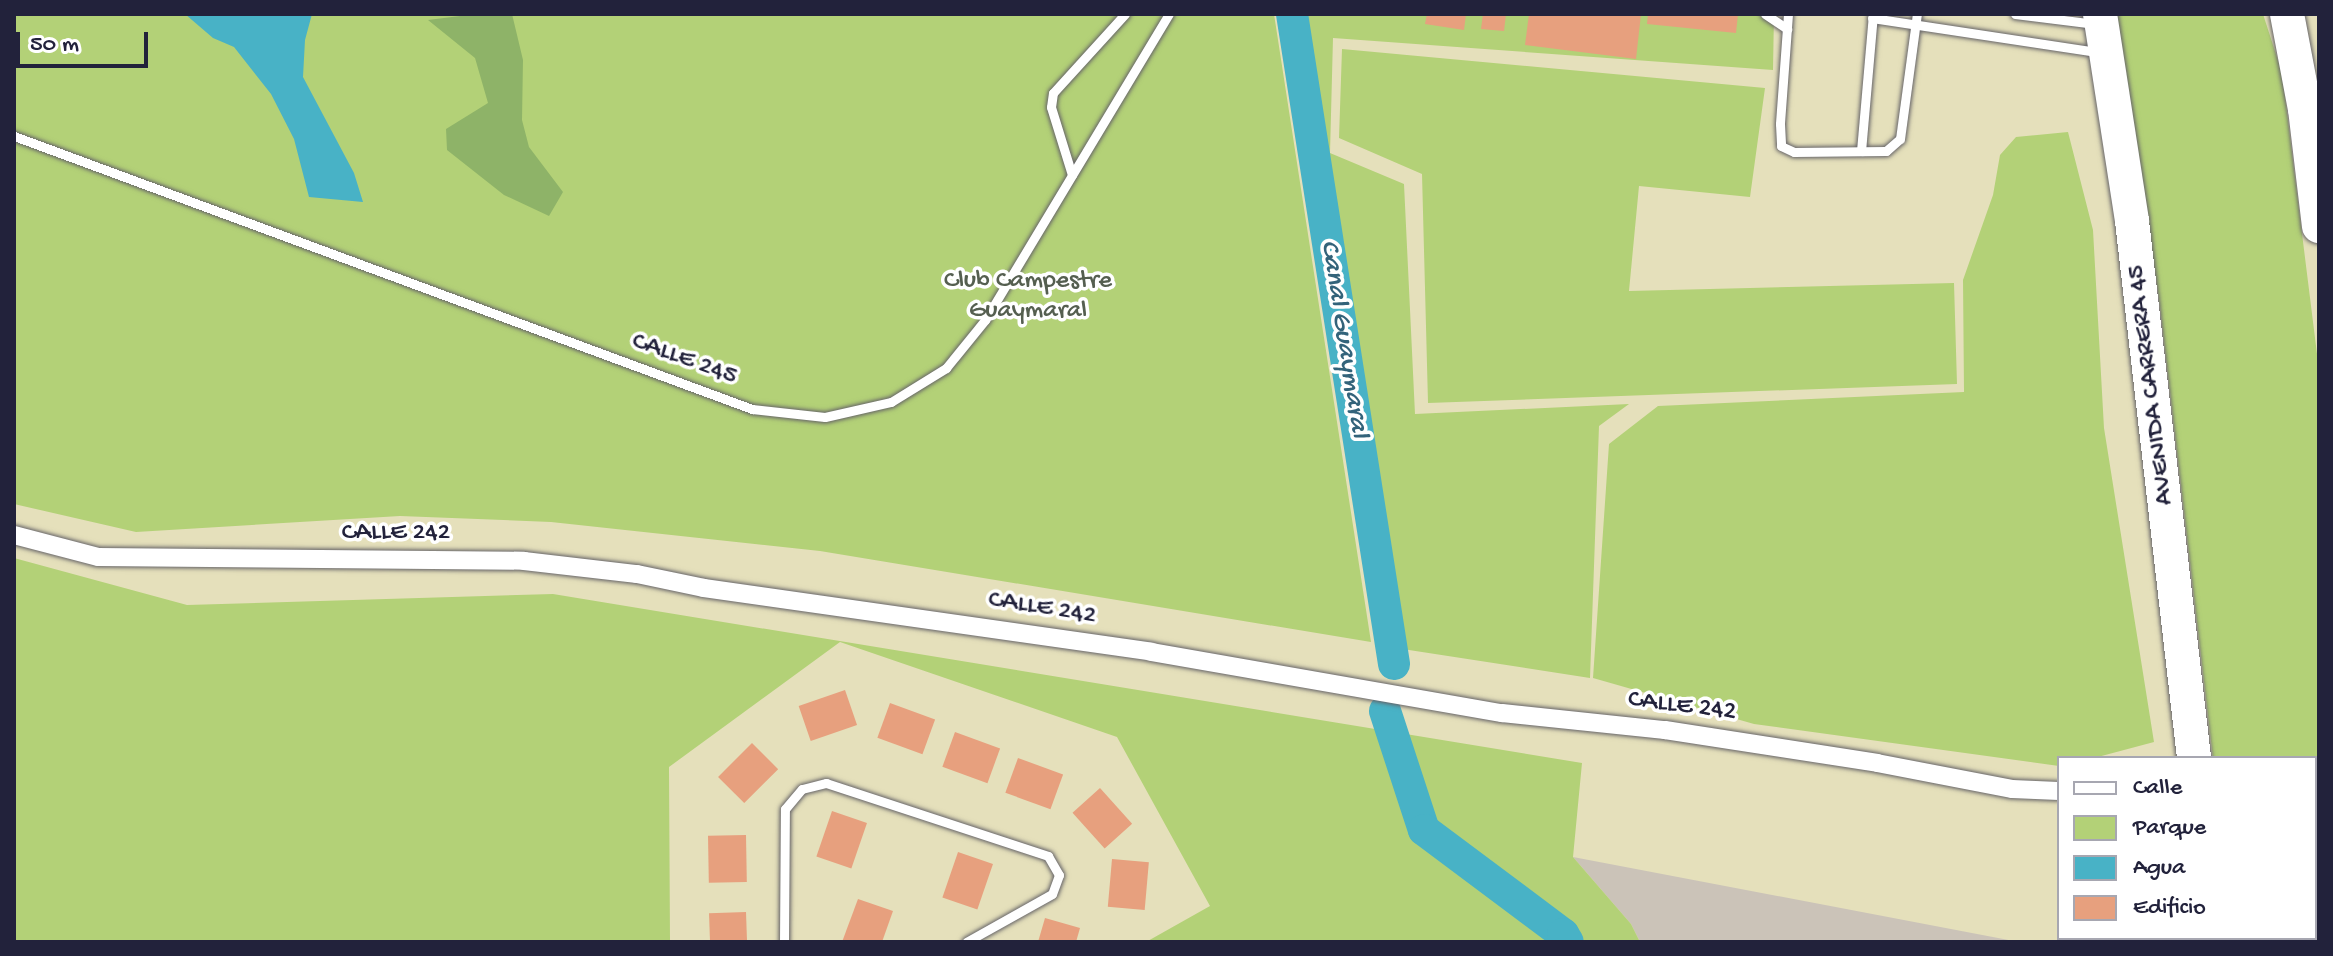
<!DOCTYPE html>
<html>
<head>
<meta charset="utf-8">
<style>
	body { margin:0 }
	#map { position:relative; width:2333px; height:956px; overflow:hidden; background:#e5e0bb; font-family:"Gochi Hand",sans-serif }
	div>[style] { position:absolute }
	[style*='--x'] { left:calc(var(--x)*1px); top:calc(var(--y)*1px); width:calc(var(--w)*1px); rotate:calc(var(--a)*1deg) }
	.industrial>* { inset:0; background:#cbc3b8 }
	.green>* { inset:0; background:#b3d177 }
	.forest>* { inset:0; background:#8eb368 }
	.water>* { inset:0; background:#48b2c6 }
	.river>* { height:32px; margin:-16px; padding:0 16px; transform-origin:16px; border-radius:16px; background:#48b2c6 }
	.building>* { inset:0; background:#e7a07e; transform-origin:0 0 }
	.roads { filter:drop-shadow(0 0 2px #666468) drop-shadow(0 0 2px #666468) }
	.lane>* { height:9px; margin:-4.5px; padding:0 4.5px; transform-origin:4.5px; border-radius:4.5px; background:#fff }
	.street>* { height:18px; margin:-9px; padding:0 9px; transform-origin:9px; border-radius:9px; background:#fff }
	.highway>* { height:34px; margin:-17px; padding:0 17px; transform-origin:17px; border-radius:17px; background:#fff }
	span { translate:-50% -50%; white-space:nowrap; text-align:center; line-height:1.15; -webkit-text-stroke:7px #fff; paint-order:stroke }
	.park-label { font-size:26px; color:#555f50 }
	.street-label { font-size:26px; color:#22223b }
	.water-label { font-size:28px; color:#33637a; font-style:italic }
	.frame { position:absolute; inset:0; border:16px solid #22223b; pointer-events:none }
	.legend { position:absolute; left:2057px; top:756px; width:260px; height:184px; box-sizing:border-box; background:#fff; border:2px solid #a7a7b1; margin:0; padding:10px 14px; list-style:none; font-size:24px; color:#22223b }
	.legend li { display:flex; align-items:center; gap:16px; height:40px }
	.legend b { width:40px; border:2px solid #a7a7b1 }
	.scale { position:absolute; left:16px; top:32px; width:132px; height:36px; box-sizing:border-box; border:4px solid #22223b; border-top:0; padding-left:10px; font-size:24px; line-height:28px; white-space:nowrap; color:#22223b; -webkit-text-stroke:6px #fff; paint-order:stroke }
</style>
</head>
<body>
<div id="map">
	<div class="industrial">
		<i style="clip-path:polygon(1573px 857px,2019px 942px,1640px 942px,1631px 924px)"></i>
	</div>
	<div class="green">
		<i style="clip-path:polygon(14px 14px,1274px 14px,1371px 642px,820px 551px,551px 522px,400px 516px,136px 532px,14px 504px)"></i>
		<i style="clip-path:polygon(1293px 14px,1774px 14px,1773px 70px,1333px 38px,1330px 153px,1404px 184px,1415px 414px,1629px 404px,1599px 426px,1590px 678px,1383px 646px)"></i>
		<i style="clip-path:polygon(2117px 14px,2263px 14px,2282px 73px,2319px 370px,2319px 942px,2233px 942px,2233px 938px,2315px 938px,2315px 758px,2213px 758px,2159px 298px)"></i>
		<i style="clip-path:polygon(1342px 49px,1765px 88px,1750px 197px,1639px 186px,1629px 291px,1954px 283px,1957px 384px,1428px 403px,1422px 174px,1339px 138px)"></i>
		<i style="clip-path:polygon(2068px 132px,2093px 230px,2104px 428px,2154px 742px,2094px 758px,2059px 758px,2059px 766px,1754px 724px,1593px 678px,1609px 444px,1658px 406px,1964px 392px,1963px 280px,1993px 195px,2000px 155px,2016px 137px)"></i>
		<i style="clip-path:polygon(14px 558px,187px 605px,553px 594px,1582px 763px,1573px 857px,1631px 924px,1640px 942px,1146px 942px,1210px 906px,1117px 737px,840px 642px,669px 767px,670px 942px,14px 942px)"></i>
	</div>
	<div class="forest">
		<i style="clip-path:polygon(476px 14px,512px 14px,523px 60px,522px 120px,529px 147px,563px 192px,549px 216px,504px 195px,447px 150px,446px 129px,488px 103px,475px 58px,428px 20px)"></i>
	</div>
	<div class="water">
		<i style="clip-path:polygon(185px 14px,312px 14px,305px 40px,303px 77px,354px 173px,363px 202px,309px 197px,294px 139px,271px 94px,234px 47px,213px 38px)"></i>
	</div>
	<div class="river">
		<i style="--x:1292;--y:14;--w:658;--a:81.08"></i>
		<i style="--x:1385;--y:711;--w:125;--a:71.9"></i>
		<i style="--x:1424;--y:830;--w:174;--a:36.8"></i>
		<i style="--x:1563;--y:934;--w:9;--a:58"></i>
	</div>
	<div class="building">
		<i style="clip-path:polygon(1427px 14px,1466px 14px,1464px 30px,1425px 24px)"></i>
		<i style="clip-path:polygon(1483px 14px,1506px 14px,1504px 31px,1481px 29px)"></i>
		<i style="clip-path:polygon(1529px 14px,1641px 14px,1636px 59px,1525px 45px)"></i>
		<i style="clip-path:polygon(1648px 14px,1738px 14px,1736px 33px,1647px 24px)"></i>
		<i style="left:845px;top:690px;width:37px;height:49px;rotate:71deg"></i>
		<i style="left:890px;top:703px;width:48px;height:37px;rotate:20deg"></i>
		<i style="left:955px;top:732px;width:48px;height:37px;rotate:20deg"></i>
		<i style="left:752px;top:743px;width:37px;height:48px;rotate:45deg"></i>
		<i style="left:1018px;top:758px;width:48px;height:37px;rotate:20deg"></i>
		<i style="left:1100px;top:788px;width:48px;height:37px;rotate:48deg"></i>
		<i style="left:832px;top:811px;width:37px;height:48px;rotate:19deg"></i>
		<i style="left:746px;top:835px;width:47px;height:38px;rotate:89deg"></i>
		<i style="left:958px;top:852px;width:37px;height:48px;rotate:19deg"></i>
		<i style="left:1112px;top:859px;width:37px;height:48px;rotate:5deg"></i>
		<i style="clip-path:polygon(858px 899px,893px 911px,882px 942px,842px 942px)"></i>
		<i style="left:746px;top:912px;width:30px;height:37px;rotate:88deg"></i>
		<i style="clip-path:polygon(1045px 918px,1080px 928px,1076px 942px,1038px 942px)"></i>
	</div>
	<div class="roads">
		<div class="lane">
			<i style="--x:1765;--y:14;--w:27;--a:34"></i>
			<i style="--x:1788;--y:14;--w:110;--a:94.2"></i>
			<i style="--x:1780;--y:124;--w:22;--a:87"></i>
			<i style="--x:1781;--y:146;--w:14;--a:25"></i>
			<i style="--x:1794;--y:152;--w:92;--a:-0.6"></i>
			<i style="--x:1886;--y:151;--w:18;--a:-41"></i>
			<i style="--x:1900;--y:139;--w:126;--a:-82.3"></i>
			<i style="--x:2015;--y:14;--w:81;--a:7.1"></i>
			<i style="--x:1872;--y:18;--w:229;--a:8.6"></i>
			<i style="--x:14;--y:136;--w:787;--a:20.3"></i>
			<i style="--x:752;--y:409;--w:73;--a:6.3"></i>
			<i style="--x:825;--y:417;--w:68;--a:-12.8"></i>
			<i style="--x:891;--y:402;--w:65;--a:-31.7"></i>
			<i style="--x:946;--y:368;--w:62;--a:-50.9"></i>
			<i style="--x:985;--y:320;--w:357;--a:-59"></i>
			<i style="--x:1861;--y:151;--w:138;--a:-85"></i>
			<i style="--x:1072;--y:175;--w:71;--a:-107.2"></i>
			<i style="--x:1051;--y:107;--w:14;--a:-82"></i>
			<i style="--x:1053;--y:93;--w:107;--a:-47.7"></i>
			<i style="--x:784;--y:942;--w:133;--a:-89.6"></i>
			<i style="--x:785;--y:809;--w:26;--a:-50"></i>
			<i style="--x:802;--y:789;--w:25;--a:-14"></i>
			<i style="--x:826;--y:783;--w:234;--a:18.2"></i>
			<i style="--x:1048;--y:856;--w:22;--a:60"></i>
			<i style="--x:1059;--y:875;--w:20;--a:110"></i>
			<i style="--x:1052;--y:894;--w:98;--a:150.8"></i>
		</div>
		<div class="street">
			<i style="--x:14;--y:535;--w:87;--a:14.7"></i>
			<i style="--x:98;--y:557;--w:426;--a:0.5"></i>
			<i style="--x:524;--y:561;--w:114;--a:6.6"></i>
			<i style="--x:637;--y:574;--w:68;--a:11.8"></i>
			<i style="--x:704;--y:588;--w:452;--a:8.1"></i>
			<i style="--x:1151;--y:652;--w:356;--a:9.9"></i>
			<i style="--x:1502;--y:713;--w:164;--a:6"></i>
			<i style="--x:1665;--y:730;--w:215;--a:8.8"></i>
			<i style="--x:1877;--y:763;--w:137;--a:10.9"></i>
			<i style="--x:2012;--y:789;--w:47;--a:2.4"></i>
		</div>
		<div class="highway">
			<i style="--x:2100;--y:14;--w:209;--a:81.2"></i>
			<i style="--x:2132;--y:221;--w:541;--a:83.41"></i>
			<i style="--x:2287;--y:14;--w:97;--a:79.3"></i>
			<i style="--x:2305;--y:109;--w:118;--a:83.2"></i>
			<i style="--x:2215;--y:938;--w:4;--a:76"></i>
		</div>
	</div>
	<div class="park-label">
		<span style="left:1028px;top:297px">Club Campestre<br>Guaymaral</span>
	</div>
	<div class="street-label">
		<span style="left:684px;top:360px;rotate:20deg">CALLE 245</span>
		<span style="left:2152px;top:385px;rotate:-97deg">AVENIDA CARRERA 45</span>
		<span style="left:396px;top:534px">CALLE 242</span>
		<span style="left:1042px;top:609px;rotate:9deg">CALLE 242</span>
		<span style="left:1682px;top:707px;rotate:7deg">CALLE 242</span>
	</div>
	<div class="water-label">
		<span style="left:1343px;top:339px;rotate:81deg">Canal Guaymaral</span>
	</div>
	<div class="frame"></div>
	<ul class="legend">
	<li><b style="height:10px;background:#fff"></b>Calle</li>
	<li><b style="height:22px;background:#b3d177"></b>Parque</li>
	<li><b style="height:22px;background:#48b2c6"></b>Agua</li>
	<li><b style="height:22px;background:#e7a07e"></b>Edificio</li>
	</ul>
	<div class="scale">50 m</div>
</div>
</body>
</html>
